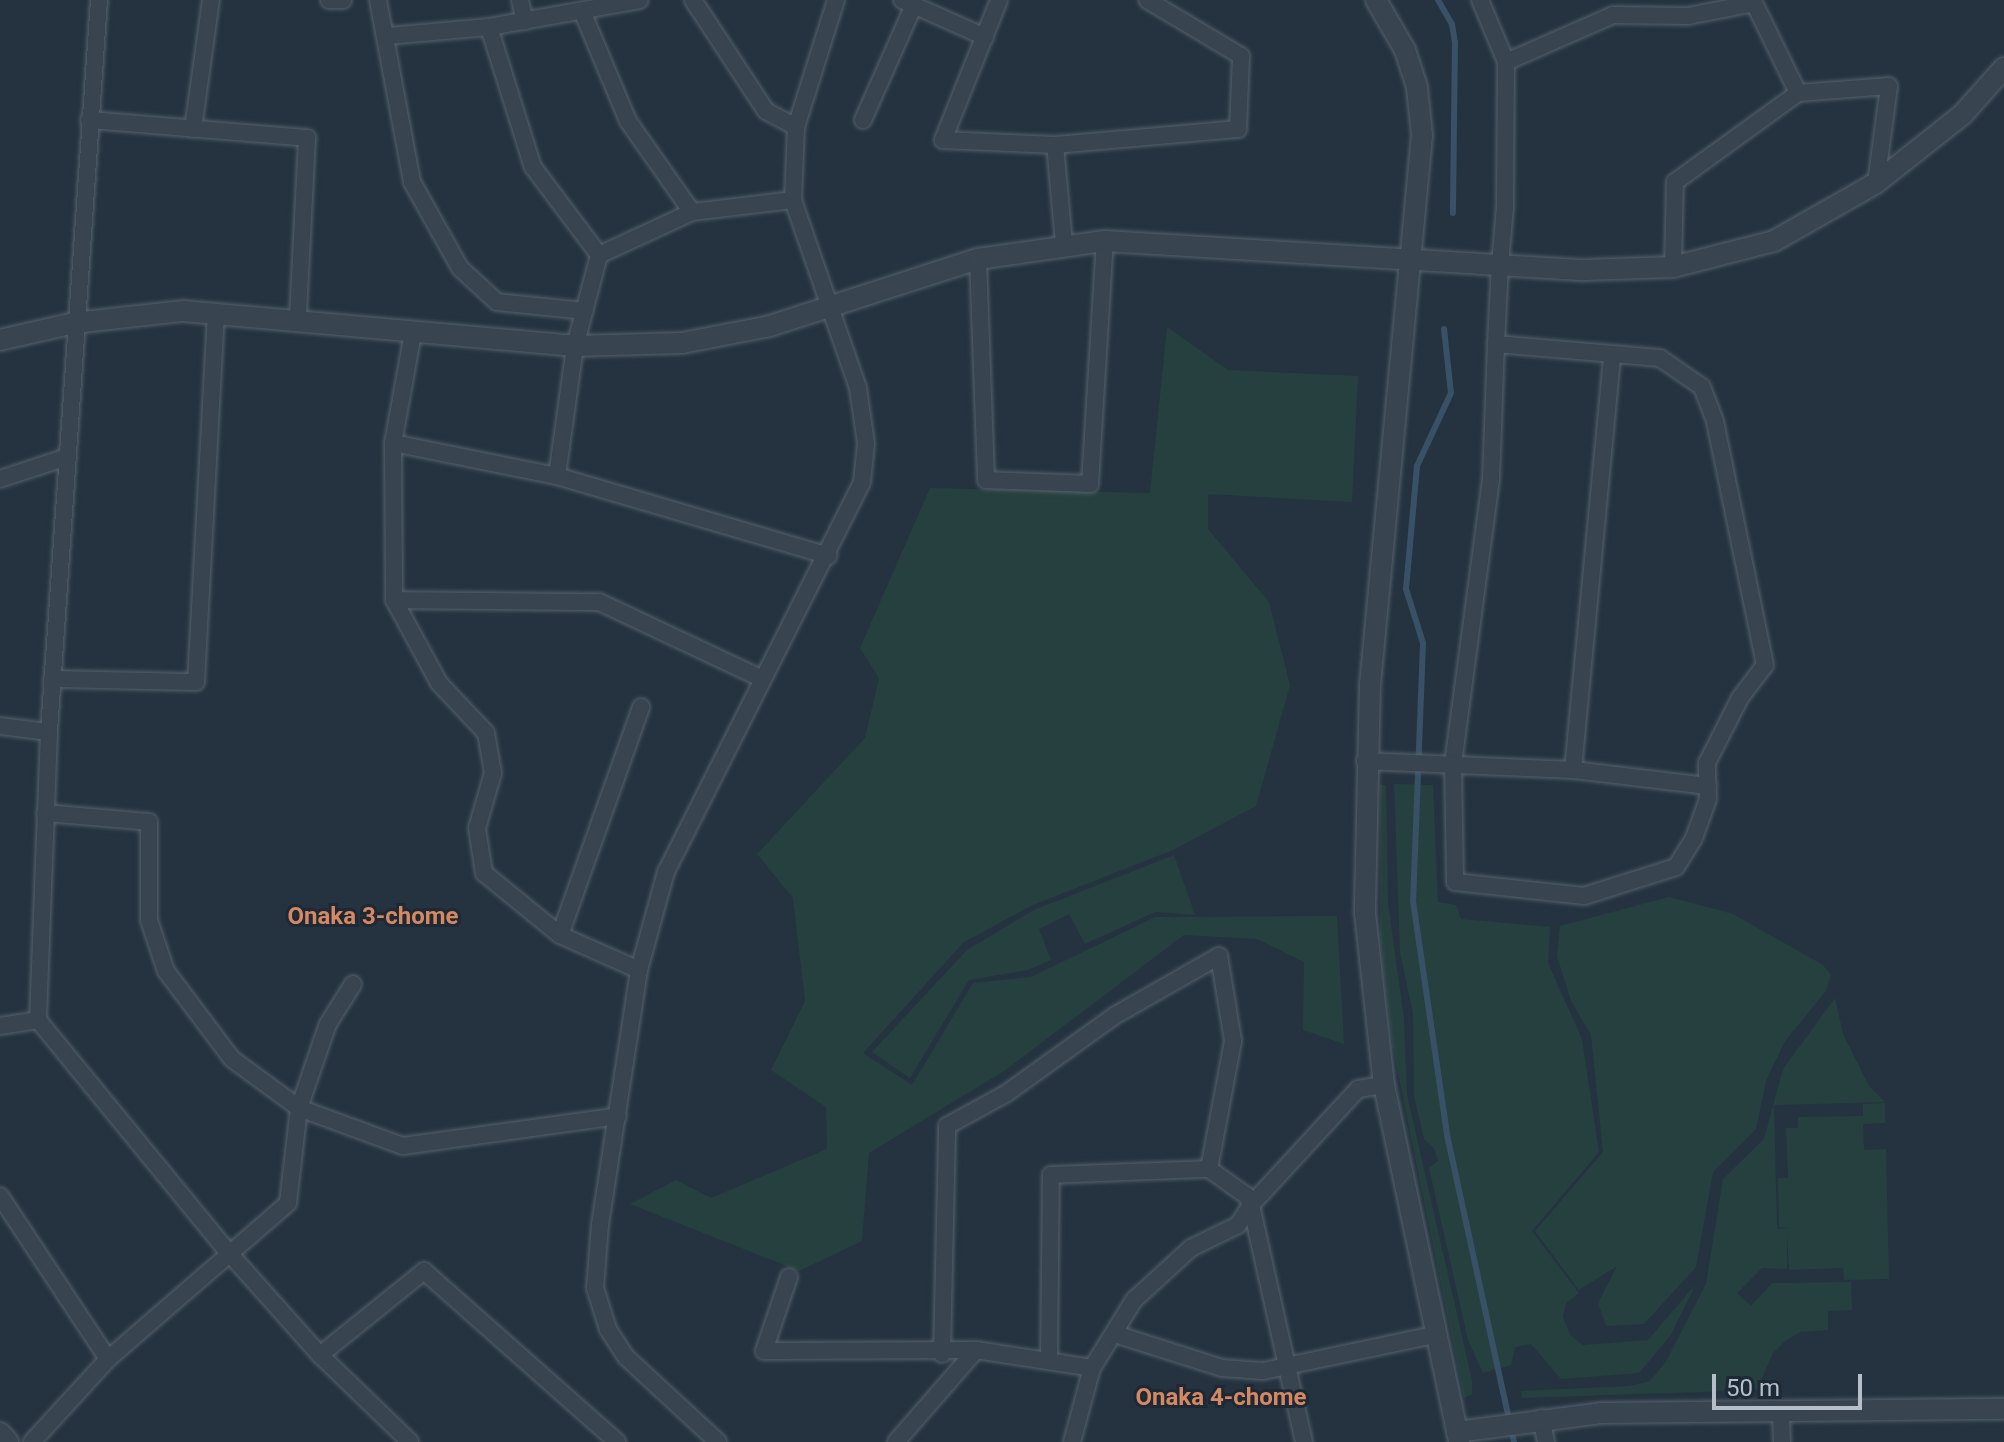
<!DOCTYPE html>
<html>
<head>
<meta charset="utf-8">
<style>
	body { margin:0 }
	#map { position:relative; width:2004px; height:1442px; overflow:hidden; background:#24333f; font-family:Roboto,sans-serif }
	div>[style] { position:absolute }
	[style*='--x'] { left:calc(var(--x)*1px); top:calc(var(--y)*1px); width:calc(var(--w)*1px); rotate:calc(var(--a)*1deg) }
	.green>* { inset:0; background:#264040 }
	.stream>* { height:6px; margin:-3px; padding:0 3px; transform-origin:3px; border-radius:3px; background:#385166 }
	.roads { filter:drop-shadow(0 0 2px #56626d) drop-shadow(0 0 2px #56626d) }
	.minor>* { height:16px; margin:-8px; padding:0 8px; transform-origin:8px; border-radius:8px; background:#38444f }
	.tertiary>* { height:20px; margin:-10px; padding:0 10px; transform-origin:10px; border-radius:10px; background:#38444f }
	span { translate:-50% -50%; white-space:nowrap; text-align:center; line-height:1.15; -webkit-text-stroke:6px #1d2934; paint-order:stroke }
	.neighbourhood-label { font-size:24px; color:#d68863; font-weight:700 }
	.scale { position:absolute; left:1712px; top:1374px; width:150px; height:36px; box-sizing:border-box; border:4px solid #b4bfca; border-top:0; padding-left:10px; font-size:24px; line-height:28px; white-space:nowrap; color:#b4bfca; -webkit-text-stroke:6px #1d2934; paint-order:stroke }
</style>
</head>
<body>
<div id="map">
	<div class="green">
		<i style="clip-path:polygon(1167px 327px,1228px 370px,1358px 376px,1352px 502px,1208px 494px,1208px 529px,1269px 602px,1290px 685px,1256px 806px,1173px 850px,1033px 905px,964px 942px,863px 1053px,912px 1085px,973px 983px,1031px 977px,1155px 917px,1337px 916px,1344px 1044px,1303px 1030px,1304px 962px,1257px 939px,1184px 935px,1004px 1071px,869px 1153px,862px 1241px,799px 1271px,630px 1204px,676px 1180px,711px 1198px,827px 1149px,826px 1107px,771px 1070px,805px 1001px,793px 898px,757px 854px,865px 738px,879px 678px,860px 648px,930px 488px,1150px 493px)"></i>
		<i style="clip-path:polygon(1394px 784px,1433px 785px,1438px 902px,1456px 905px,1461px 919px,1550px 927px,1548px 963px,1582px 1039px,1599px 1152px,1532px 1231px,1579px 1293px,1566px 1303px,1563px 1317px,1570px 1335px,1583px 1345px,1648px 1340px,1695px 1285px,1671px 1335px,1639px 1373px,1561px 1379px,1531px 1344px,1515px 1347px,1511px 1365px,1483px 1373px,1468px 1340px,1429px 1168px,1438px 1161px,1434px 1148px,1424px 1139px,1414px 1096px,1413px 1014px,1400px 952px)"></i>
		<i style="clip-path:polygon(1380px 785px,1386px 785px,1388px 902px,1404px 1019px,1407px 1095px,1472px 1380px,1472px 1394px,1464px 1398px,1392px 1043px,1380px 939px)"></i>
		<i style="clip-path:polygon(1174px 855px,1195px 915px,1155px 912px,1085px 944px,1069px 914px,1039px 929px,1051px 960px,1028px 970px,969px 980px,910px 1078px,872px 1052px,967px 950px,1034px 910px)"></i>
		<i style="clip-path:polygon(1669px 897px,1733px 914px,1823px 965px,1831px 975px,1826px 991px,1785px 1041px,1766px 1081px,1756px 1129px,1713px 1172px,1696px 1267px,1644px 1324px,1606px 1326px,1598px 1303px,1617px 1266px,1579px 1290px,1535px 1231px,1603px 1152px,1591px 1035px,1571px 1001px,1557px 956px,1560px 926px)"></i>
		<i style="clip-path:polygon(1835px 998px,1843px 1034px,1869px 1086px,1885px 1102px,1774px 1105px,1777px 1229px,1788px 1228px,1779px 1227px,1778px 1178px,1788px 1178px,1786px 1128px,1798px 1128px,1798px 1117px,1863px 1116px,1863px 1104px,1885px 1103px,1885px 1123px,1863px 1124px,1864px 1150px,1886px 1149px,1889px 1279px,1844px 1280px,1843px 1268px,1789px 1270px,1787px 1232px,1787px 1269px,1762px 1268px,1737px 1293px,1751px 1306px,1772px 1283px,1851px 1282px,1852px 1310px,1828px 1311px,1828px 1330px,1800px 1332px,1784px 1342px,1773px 1353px,1757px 1390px,1522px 1398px,1521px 1391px,1629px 1386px,1650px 1381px,1665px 1363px,1706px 1284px,1723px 1179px,1764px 1139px,1783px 1069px)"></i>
	</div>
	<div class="stream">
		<i style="--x:1438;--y:0;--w:28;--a:60"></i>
		<i style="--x:1452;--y:24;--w:18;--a:81"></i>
		<i style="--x:1455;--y:42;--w:171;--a:90.7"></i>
		<i style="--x:1444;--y:329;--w:64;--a:83.8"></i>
		<i style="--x:1451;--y:393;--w:81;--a:115"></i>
		<i style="--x:1417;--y:466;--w:123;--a:95.1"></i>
		<i style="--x:1406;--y:589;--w:57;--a:72.5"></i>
		<i style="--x:1423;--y:643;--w:258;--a:92.2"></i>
		<i style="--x:1413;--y:901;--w:236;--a:81.7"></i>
		<i style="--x:1447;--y:1135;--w:314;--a:77.7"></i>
	</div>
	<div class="roads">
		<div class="minor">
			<i style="--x:99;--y:0;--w:734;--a:93.91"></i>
			<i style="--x:49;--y:732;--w:288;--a:92.2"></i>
			<i style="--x:38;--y:1020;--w:301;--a:50.7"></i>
			<i style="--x:229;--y:1253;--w:137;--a:48.3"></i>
			<i style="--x:320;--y:1355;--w:125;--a:44"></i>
			<i style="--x:329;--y:0;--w:14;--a:0"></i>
			<i style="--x:378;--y:0;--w:185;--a:79.4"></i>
			<i style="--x:412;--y:182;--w:98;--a:60.8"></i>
			<i style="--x:460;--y:268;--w:50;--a:42.6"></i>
			<i style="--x:497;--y:302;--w:88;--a:5.8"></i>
			<i style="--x:520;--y:0;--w:22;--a:77"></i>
			<i style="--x:693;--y:0;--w:133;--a:56.7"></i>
			<i style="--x:766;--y:111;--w:34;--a:28"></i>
			<i style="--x:902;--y:0;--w:91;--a:24"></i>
			<i style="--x:999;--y:0;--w:151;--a:111.8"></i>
			<i style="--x:943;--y:140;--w:112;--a:2.6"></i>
			<i style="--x:1055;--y:145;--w:184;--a:-5"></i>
			<i style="--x:1238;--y:129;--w:73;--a:-87.6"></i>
			<i style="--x:1241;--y:56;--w:109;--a:-149.2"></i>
			<i style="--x:1480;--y:0;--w:67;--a:67.2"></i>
			<i style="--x:1506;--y:62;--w:145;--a:90.4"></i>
			<i style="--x:1505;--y:207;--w:57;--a:95"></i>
			<i style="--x:1500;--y:264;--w:80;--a:92.9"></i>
			<i style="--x:1496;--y:344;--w:135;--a:92.1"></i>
			<i style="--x:1491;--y:479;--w:287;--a:97.6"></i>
			<i style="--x:1453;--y:763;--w:119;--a:89"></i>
			<i style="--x:1455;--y:882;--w:130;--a:6.2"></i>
			<i style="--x:1584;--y:896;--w:96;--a:-17.5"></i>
			<i style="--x:1676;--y:867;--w:34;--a:-58"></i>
			<i style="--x:1694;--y:838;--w:41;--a:-70.3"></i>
			<i style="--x:1708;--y:799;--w:36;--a:-92"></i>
			<i style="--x:1707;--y:763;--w:73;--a:-63.1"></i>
			<i style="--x:1740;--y:698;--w:41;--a:-52.9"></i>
			<i style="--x:1765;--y:665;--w:249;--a:-101.6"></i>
			<i style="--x:1715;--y:421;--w:36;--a:-111"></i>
			<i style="--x:1702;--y:387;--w:51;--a:-145.4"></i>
			<i style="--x:1660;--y:358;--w:165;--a:-175.1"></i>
			<i style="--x:582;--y:11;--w:119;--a:67.3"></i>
			<i style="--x:628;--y:121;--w:111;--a:54.9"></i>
			<i style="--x:489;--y:27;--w:147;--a:72.6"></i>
			<i style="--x:533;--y:167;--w:110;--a:53.1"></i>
			<i style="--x:388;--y:36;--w:101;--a:-5.1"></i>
			<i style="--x:489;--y:27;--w:153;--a:-10.1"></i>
			<i style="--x:1506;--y:62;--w:117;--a:-23.7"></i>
			<i style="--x:1613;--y:15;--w:75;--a:0.8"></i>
			<i style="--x:1688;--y:16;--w:67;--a:-11.1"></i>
			<i style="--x:1754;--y:3;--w:100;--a:63.9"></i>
			<i style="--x:89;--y:120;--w:219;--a:4.7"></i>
			<i style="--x:307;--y:138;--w:180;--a:92.9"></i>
			<i style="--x:863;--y:120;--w:126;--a:-66.1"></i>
			<i style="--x:193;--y:129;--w:130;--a:-82.1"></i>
			<i style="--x:1055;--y:145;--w:99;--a:84.8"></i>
			<i style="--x:599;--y:255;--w:102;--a:-24.8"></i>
			<i style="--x:692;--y:212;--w:102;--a:-6.8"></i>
			<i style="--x:978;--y:259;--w:221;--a:87.9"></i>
			<i style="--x:986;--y:480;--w:104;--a:2.2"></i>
			<i style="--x:1090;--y:484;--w:243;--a:-86.5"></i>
			<i style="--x:1673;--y:267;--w:85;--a:-88.7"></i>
			<i style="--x:1675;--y:182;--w:152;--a:-35.9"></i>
			<i style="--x:1798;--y:93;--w:91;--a:-4.4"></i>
			<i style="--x:1889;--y:86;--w:98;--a:97.6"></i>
			<i style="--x:413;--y:333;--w:112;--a:100.3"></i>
			<i style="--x:393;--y:443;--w:157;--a:89.6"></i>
			<i style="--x:394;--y:600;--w:94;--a:61.5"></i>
			<i style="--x:439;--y:683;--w:69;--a:46.8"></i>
			<i style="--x:486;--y:733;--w:41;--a:80.1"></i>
			<i style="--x:493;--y:773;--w:57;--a:106.2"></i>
			<i style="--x:477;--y:828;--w:46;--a:81.2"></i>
			<i style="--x:484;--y:873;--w:98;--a:39.2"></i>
			<i style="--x:560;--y:935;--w:86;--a:23.9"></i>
			<i style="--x:393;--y:443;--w:167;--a:11.4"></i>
			<i style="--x:557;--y:476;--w:283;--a:16.4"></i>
			<i style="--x:557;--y:476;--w:131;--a:-82.1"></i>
			<i style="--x:575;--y:346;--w:94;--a:-75.2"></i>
			<i style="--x:0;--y:479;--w:71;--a:-18.2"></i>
			<i style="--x:394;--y:600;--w:205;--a:0.6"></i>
			<i style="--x:599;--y:602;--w:181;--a:25.2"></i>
			<i style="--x:52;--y:679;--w:144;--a:1.2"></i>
			<i style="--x:196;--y:682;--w:370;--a:-86.9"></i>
			<i style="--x:0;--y:726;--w:49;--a:7"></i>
			<i style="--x:1365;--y:761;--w:208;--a:2.5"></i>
			<i style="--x:1573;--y:770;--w:136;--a:6.8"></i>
			<i style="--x:1573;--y:770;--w:418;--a:-84.6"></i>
			<i style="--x:45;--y:813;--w:104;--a:4.9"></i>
			<i style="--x:149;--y:822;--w:98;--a:90"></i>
			<i style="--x:149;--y:920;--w:54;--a:71.6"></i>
			<i style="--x:166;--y:971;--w:110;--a:53.1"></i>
			<i style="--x:232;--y:1059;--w:83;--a:36.2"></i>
			<i style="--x:299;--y:1108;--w:111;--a:20.1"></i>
			<i style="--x:403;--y:1146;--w:217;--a:-7.9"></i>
			<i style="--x:560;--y:935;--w:242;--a:-70.4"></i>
			<i style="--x:0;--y:1026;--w:38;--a:-9"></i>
			<i style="--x:0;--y:1196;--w:196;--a:56.5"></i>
			<i style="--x:789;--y:1277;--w:78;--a:108.7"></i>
			<i style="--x:764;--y:1351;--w:212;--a:-0.3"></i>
			<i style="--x:976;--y:1350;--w:117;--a:8.8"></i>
			<i style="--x:1115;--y:1334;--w:112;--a:17.6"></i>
			<i style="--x:1222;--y:1368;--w:41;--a:4.2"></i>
			<i style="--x:1263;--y:1371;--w:175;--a:-11.9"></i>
			<i style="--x:942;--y:1354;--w:228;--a:-88.7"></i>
			<i style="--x:947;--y:1126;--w:68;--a:-28.8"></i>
			<i style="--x:1007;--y:1093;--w:132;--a:-35.7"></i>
			<i style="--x:1114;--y:1016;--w:121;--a:-29.7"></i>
			<i style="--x:1219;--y:956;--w:86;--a:80.6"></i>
			<i style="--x:1233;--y:1041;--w:130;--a:100.6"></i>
			<i style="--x:1209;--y:1169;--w:47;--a:35.4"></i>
			<i style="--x:1247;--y:1196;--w:10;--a:66"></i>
			<i style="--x:1251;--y:1205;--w:243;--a:77.4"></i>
			<i style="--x:320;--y:1355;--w:134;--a:-38.9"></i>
			<i style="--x:424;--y:1271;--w:258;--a:41.5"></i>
			<i style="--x:1049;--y:1360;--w:185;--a:-89.4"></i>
			<i style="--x:1051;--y:1175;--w:158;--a:-2.2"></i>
			<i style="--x:1781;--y:1413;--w:29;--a:88"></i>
			<i style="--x:1541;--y:1418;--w:25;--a:78"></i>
			<i style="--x:32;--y:1442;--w:113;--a:-47.5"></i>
			<i style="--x:108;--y:1359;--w:238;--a:-40.9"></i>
			<i style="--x:288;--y:1203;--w:96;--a:-83.4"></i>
			<i style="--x:299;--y:1108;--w:89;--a:-71"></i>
			<i style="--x:328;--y:1024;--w:47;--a:-58"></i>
			<i style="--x:718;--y:1442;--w:125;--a:-137.3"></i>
			<i style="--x:626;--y:1357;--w:33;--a:-123"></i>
			<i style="--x:608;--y:1329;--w:43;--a:-107.6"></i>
			<i style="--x:595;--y:1288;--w:63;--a:-85.5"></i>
			<i style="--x:600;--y:1225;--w:258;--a:-81.3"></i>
			<i style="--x:639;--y:970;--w:102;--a:-74.6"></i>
			<i style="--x:666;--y:872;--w:436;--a:-63.3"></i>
			<i style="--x:862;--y:482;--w:39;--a:-84"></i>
			<i style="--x:866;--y:443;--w:56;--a:-98.3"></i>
			<i style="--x:858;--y:388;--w:199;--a:-109.1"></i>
			<i style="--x:793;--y:200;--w:73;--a:-87.6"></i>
			<i style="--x:796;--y:127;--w:133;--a:-72.5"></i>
			<i style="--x:896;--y:1442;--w:122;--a:-49"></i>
			<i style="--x:1072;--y:1442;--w:77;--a:-74.9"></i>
			<i style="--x:1092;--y:1368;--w:80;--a:-58.3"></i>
			<i style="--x:1134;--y:1300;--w:77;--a:-42.4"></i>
			<i style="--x:1191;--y:1248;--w:52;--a:-26.1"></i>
			<i style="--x:1238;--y:1225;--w:24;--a:-57"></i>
			<i style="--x:1251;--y:1205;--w:158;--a:-47.3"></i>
			<i style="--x:1358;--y:1089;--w:26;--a:-9"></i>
		</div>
		<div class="tertiary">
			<i style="--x:1376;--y:0;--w:58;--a:59.9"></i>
			<i style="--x:1405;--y:50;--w:40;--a:72"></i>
			<i style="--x:1417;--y:88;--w:47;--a:83.9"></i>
			<i style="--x:1422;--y:135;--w:552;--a:95.4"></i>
			<i style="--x:1370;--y:685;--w:228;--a:91.3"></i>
			<i style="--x:1365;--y:913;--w:173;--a:83.7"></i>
			<i style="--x:1384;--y:1085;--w:365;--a:78.1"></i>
			<i style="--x:0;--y:340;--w:76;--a:-12.9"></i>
			<i style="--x:74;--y:323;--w:110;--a:-6.3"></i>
			<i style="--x:183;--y:311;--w:394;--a:5.1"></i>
			<i style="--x:575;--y:346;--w:107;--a:-1.6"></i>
			<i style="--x:682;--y:343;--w:90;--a:-10.9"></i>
			<i style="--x:770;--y:326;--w:219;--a:-17.9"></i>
			<i style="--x:978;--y:259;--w:128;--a:-8.1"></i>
			<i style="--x:1105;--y:241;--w:480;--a:3.5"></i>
			<i style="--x:1584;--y:270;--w:89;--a:-1.9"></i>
			<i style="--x:1673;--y:267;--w:104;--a:-14.4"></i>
			<i style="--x:1774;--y:241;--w:117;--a:-29.6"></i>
			<i style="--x:1876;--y:183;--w:111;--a:-38.4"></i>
			<i style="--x:1963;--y:114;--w:62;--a:-48.3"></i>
			<i style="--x:1457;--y:1432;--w:145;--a:-7.5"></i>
			<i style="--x:1601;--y:1413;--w:403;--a:-0.6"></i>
			<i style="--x:0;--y:1433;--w:12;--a:48"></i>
		</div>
	</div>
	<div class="neighbourhood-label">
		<span style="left:373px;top:917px">Onaka 3-chome</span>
		<span style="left:1221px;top:1398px">Onaka 4-chome</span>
	</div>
	<div class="scale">50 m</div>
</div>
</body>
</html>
